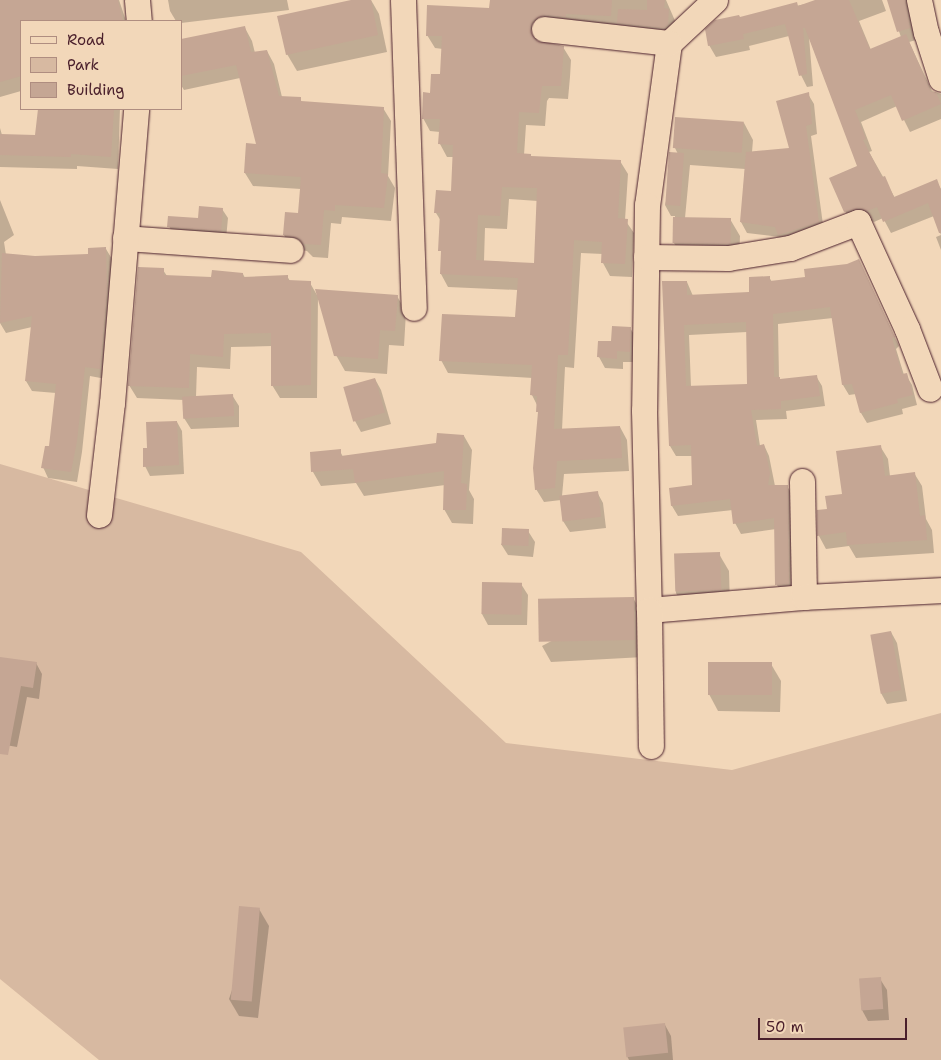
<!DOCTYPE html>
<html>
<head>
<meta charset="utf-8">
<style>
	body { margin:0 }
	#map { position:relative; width:941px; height:1060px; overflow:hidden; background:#f2d7b9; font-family:"Shantell Sans",sans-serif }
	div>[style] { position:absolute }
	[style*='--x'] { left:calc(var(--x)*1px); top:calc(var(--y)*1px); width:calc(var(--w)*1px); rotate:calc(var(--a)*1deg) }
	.green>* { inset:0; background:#d7b9a1 }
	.shadow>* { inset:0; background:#0003 }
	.building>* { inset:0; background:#c5a694; transform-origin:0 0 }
	.roads { filter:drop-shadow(0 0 1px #4a1f2b) drop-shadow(0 0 1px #4a1f2b) }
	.minor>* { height:25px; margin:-12.5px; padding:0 12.5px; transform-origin:12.5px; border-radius:12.5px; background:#f2d7b9 }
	span { translate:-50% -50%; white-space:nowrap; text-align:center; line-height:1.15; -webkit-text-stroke:5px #f2d7b9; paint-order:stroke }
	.legend { position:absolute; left:20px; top:20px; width:162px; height:90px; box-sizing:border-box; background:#f2d7b9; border:1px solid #af8d80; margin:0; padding:6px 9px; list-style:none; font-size:15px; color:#4a1f2b }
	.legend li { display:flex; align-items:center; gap:10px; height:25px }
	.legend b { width:25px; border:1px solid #af8d80 }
	.scale { position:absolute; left:758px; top:1018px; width:149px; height:22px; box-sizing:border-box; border:2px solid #4a1f2b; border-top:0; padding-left:6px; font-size:15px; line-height:18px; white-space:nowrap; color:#4a1f2b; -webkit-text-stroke:4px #f2d7b9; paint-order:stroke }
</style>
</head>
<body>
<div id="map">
	<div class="green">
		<i style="clip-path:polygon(0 464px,301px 552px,506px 743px,732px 770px,941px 713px,941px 1060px,99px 1060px,0 979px)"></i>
	</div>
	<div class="shadow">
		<i style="clip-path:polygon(0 0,119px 0,126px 21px,21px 21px,21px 91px,0 97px)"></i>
		<i style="clip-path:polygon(168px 0,287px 0,289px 10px,181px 23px,176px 21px,170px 11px)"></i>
		<i style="clip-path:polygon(357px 0,371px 0,379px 14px,387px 52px,297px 71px,287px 54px)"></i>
		<i style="clip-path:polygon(evenodd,491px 0,666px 0,676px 23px,675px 37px,540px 33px,537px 41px,563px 47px,571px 60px,570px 77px,568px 99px,549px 98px,547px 101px,545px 126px,526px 125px,524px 155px,531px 157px,620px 161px,628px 174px,625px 220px,634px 233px,632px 277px,610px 276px,603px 263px,603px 254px,581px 253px,574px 368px,565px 367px,562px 430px,620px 427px,627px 440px,629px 471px,564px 474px,562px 496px,597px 492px,603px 503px,606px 528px,570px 532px,563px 521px,561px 500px,544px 502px,536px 489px,539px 415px,537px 405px,532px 395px,533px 378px,448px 373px,441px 360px,517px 319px,518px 290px,448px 287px,441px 274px,441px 221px,436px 213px,452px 192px,454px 157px,447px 157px,440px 144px,440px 132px,430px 131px,423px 118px,441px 75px,443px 49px,435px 48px,427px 35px,490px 9px,491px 0,509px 199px,538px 201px,535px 264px,484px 261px,485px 228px,507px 229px,509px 199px)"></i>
		<i style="clip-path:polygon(824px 0,882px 0,886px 11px,859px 21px,871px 50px,901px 37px,888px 0,908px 0,916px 40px,909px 42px,932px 91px,941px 94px,941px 119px,910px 132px,897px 106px,861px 122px,872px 151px,869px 152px,895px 198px,936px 181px,941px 189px,941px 235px,934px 216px,891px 233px,883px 218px,874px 222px,867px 219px,852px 223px,845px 211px,858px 166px,809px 37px,813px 86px,807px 87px,801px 75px,789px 36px,749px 46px,750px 50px,716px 57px,709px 45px,740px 18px)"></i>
		<i style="clip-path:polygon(245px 28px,252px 41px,255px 53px,267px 51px,274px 64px,282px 97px,300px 99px,302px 102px,383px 108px,391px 121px,388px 176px,395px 188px,391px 221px,342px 217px,341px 224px,331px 223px,328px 258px,313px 257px,307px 251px,291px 248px,284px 235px,299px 214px,301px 189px,253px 186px,245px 173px,257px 145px,240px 78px,184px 90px,181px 85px,181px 41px)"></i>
		<i style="clip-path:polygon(808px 94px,814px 104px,817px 134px,811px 136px,824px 232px,780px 237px,747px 233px,741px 222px,745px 169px,690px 165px,685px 218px,730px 219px,740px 236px,739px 260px,684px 259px,674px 243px,675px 216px,671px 216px,665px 205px,678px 154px,675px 148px,744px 123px,753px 140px,752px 152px,790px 149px)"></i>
		<i style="clip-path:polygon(39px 109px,120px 109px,118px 169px,77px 166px,77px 169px,0 167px,0 128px,2px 135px,36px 136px)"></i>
		<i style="clip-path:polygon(0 200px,14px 235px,4px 242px,6px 255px,35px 257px,89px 255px,106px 249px,112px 259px,106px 379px,90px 376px,82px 452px,77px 482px,48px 478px,43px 467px,51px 448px,56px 393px,32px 391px,26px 381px,32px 327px,6px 333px,0 323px)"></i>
		<i style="clip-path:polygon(222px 209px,228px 218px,226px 239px,174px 236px,169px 226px,199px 219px)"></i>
		<i style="clip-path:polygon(941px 235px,941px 250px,936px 237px)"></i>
		<i style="clip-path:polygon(evenodd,859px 261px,899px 346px,896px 349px,904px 375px,906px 375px,912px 385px,917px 405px,902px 409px,903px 414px,867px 423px,861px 413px,856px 394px,849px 395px,843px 385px,833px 318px,778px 324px,779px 378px,781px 381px,816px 376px,822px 386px,825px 406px,786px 411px,787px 419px,756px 420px,760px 446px,764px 445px,769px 456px,775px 486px,787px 486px,793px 496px,795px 594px,783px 595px,777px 585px,776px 529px,741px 534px,735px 523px,733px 510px,678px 516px,672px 506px,670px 489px,694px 486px,693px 456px,676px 456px,670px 446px,687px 282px,693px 296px,751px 294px,769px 277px,772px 282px,807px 278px,859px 261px,747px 332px,748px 385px,691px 387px,689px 335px,747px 332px)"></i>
		<i style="clip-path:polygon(163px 270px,167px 276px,212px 279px,243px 274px,245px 278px,287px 276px,290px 281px,310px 283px,317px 295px,397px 296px,406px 312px,404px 346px,389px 345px,387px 374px,345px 371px,336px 355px,318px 296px,317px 398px,280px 398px,272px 385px,272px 346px,231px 347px,230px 369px,197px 367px,196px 397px,232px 395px,239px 406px,239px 427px,191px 429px,184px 418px,184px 400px,137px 398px,129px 385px)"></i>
		<i style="clip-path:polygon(630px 328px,637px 339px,636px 362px,623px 362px,623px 369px,605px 368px,599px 357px)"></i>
		<i style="clip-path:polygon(375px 379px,381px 390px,391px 424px,361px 432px,355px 421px)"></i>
		<i style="clip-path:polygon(177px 422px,182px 431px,184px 474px,150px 476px,145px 466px)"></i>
		<i style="clip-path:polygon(464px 436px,472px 450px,469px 490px,474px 499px,473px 524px,452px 523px,444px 509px,445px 485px,364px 496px,356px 483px,321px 486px,313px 472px,311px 453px,340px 451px,343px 457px,437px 444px)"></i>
		<i style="clip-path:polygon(880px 446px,888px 459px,890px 476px,914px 473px,922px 486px,926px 519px,932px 530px,934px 553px,856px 558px,849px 546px,826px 549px,819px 536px,818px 511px,828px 510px,843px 495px)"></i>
		<i style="clip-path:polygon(528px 531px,535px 542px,533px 557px,508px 555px,501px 544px)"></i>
		<i style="clip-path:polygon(719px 554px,729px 571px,730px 606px,686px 610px,676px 593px,675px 555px)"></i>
		<i style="clip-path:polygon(521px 584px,528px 595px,527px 625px,488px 625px,482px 614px)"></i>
		<i style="clip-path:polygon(633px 598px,643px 615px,644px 657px,551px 662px,542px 646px)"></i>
		<i style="clip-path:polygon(891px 632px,897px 643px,907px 701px,887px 704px,881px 693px)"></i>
		<i style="clip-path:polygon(0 658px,36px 663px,42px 674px,39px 699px,27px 697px,17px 747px,0 744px)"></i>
		<i style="clip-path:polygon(771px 664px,781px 681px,780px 712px,718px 711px,709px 694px)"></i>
		<i style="clip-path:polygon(259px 909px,269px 926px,258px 1018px,239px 1016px,229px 999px)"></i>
		<i style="clip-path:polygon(880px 979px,887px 990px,889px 1020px,868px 1021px,862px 1010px)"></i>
		<i style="clip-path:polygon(665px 1025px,671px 1036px,673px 1060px,629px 1060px,627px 1056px)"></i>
	</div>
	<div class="building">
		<i style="clip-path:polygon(0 0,118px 0,123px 21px,21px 21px,21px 76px,0 82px)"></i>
		<i style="clip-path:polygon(351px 0,371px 0,378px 35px,286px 55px,277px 16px)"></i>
		<i style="clip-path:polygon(evenodd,490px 0,612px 0,611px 16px,566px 14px,566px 17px,545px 15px,533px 20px,530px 28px,535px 40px,564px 46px,561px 86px,542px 86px,539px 113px,519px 112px,517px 153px,531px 154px,531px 156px,621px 160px,618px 218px,628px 219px,625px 264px,601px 263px,602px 242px,574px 240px,568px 355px,558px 355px,554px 429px,620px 426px,622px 458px,557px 461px,555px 488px,535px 490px,533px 468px,538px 412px,536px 412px,537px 396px,530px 395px,532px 365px,439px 361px,442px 314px,515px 317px,518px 278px,440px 274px,441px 251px,438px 251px,440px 213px,434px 213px,436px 190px,451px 191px,453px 145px,438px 144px,440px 119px,422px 119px,423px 92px,430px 93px,431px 74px,440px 74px,442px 36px,426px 36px,427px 5px,489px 8px,490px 0,502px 187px,537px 188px,534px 263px,476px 260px,478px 215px,500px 216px,502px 187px)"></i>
		<i style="clip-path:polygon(647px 0,665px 0,664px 8px,669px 9px,668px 24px,664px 28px,617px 23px,618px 9px,647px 10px)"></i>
		<i style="clip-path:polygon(815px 0,849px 0,870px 49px,906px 34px,931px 92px,936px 92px,941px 104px,902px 121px,891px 95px,855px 110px,866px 139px,863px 140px,882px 177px,885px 176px,894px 197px,937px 179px,941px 190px,941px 233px,939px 233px,928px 203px,883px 222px,877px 207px,867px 211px,859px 208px,844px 212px,829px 178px,857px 166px,805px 28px,803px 28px,807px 74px,799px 76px,785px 24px,743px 34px,744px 39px,708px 46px,705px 29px,715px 20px,739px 15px,740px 17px,797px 2px,798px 6px)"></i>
		<i style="clip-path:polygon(887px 0,905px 0,910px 28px,897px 32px)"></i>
		<i style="clip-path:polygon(245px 26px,251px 52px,267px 50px,279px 96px,301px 97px,301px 101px,384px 107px,381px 173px,388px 174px,384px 208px,335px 205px,335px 211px,324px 210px,321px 245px,304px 244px,299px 238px,283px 235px,285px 212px,298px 213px,301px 177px,244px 173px,246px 143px,256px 144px,236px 65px,181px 76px,181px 39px)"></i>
		<i style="clip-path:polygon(809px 92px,812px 124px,806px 126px,819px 222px,778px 235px,775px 227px,740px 222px,746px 152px,789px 148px,776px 101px)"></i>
		<i style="clip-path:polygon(38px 109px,114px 109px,111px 157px,71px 154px,71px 157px,0 155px,0 134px,35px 135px)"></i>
		<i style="left:675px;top:117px;width:69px;height:31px;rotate:4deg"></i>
		<i style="left:669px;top:152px;width:15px;height:53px;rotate:4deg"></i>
		<i style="clip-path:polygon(199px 206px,223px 208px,221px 231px,167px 227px,168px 216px,198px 218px)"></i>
		<i style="left:673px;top:217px;width:58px;height:26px;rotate:1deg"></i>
		<i style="clip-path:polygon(106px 247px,107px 289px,100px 369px,85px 367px,77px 441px,71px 472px,41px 468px,45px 446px,49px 446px,56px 384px,25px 381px,32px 316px,0 323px,2px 253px,35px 256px,88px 254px,88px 248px)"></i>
		<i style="clip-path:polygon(evenodd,859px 259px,894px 335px,895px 337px,892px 338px,902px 374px,907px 373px,913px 395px,897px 399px,898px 403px,860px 413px,852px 384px,842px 385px,830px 307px,773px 314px,774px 377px,780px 377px,780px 379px,817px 375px,820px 396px,781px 401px,781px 409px,751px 410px,757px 446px,764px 444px,770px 473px,768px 485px,788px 485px,789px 584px,775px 585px,774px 518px,733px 524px,730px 499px,671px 506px,669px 488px,692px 485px,691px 445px,669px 446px,662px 281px,687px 281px,687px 295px,749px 292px,749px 277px,770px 276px,770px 281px,805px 277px,804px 269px,847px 264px,859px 259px,746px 322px,747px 384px,686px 386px,684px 325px,746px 322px)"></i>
		<i style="clip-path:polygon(138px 267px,164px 268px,164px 275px,211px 277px,212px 270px,243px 273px,243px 277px,288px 275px,288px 280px,311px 281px,311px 385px,271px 386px,271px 333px,224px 334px,223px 357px,190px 354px,189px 388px,128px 386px)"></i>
		<i style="clip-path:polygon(315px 289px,398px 295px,395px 331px,380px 330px,378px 359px,334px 356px)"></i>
		<i style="clip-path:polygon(612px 326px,631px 327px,630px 352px,617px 351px,617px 359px,597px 357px,598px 341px,611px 341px)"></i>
		<i style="left:375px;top:378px;width:36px;height:33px;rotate:74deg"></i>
		<i style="left:233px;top:394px;width:22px;height:51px;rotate:87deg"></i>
		<i style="clip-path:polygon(177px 421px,179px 465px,143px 467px,143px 448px,147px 448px,146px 422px)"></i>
		<i style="clip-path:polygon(437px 433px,464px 435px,461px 483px,467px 484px,466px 510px,443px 510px,444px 471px,355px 483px,353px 469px,311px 472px,310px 452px,341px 449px,341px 456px,436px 443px)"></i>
		<i style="clip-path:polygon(881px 445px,885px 476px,915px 472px,920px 516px,925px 515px,927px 540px,847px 545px,846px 532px,817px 536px,817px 510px,827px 509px,825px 496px,842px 494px,836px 451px)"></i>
		<i style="left:598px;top:491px;width:26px;height:39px;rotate:83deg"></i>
		<i style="left:502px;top:528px;width:27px;height:17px;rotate:2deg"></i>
		<i style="left:720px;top:552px;width:38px;height:46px;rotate:88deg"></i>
		<i style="left:482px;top:582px;width:40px;height:32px;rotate:1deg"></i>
		<i style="left:634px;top:597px;width:43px;height:96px;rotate:89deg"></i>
		<i style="left:891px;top:631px;width:60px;height:21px;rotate:80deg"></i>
		<i style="clip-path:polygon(0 657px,37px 662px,33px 688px,21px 686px,8px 755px,0 754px)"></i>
		<i style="left:708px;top:662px;width:64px;height:33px"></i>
		<i style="left:239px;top:906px;width:21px;height:94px;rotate:5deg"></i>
		<i style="left:881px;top:977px;width:32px;height:22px;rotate:86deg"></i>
		<i style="left:665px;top:1023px;width:30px;height:42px;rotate:84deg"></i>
	</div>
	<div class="roads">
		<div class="minor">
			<i style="--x:137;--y:0;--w:21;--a:85"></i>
			<i style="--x:403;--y:0;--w:308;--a:88"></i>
			<i style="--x:715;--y:0;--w:63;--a:136.9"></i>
			<i style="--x:669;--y:43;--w:163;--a:97.7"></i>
			<i style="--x:647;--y:205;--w:205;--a:90.8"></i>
			<i style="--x:644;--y:410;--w:200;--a:88.6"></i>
			<i style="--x:649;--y:610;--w:156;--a:-4.8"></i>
			<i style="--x:804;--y:597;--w:116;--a:-91"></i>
			<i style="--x:919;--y:0;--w:33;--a:78"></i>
			<i style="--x:926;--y:32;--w:49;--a:72.3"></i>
			<i style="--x:544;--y:29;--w:126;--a:6.4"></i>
			<i style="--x:125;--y:238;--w:166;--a:4.1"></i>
			<i style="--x:646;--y:257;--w:82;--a:0.7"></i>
			<i style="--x:728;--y:258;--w:63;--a:-9.2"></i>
			<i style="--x:790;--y:248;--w:73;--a:-20.9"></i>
			<i style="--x:858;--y:222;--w:118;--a:65.4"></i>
			<i style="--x:907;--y:329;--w:64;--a:69"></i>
			<i style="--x:99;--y:515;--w:113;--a:-83.4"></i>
			<i style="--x:112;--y:403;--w:295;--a:-85.3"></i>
			<i style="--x:804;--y:597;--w:137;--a:-2.9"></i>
			<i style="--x:649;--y:610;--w:136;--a:89.2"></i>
		</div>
	</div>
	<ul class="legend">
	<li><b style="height:6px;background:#f2d7b9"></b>Road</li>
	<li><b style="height:14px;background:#d7b9a1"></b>Park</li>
	<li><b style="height:14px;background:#c5a694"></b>Building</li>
	</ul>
	<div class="scale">50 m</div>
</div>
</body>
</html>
